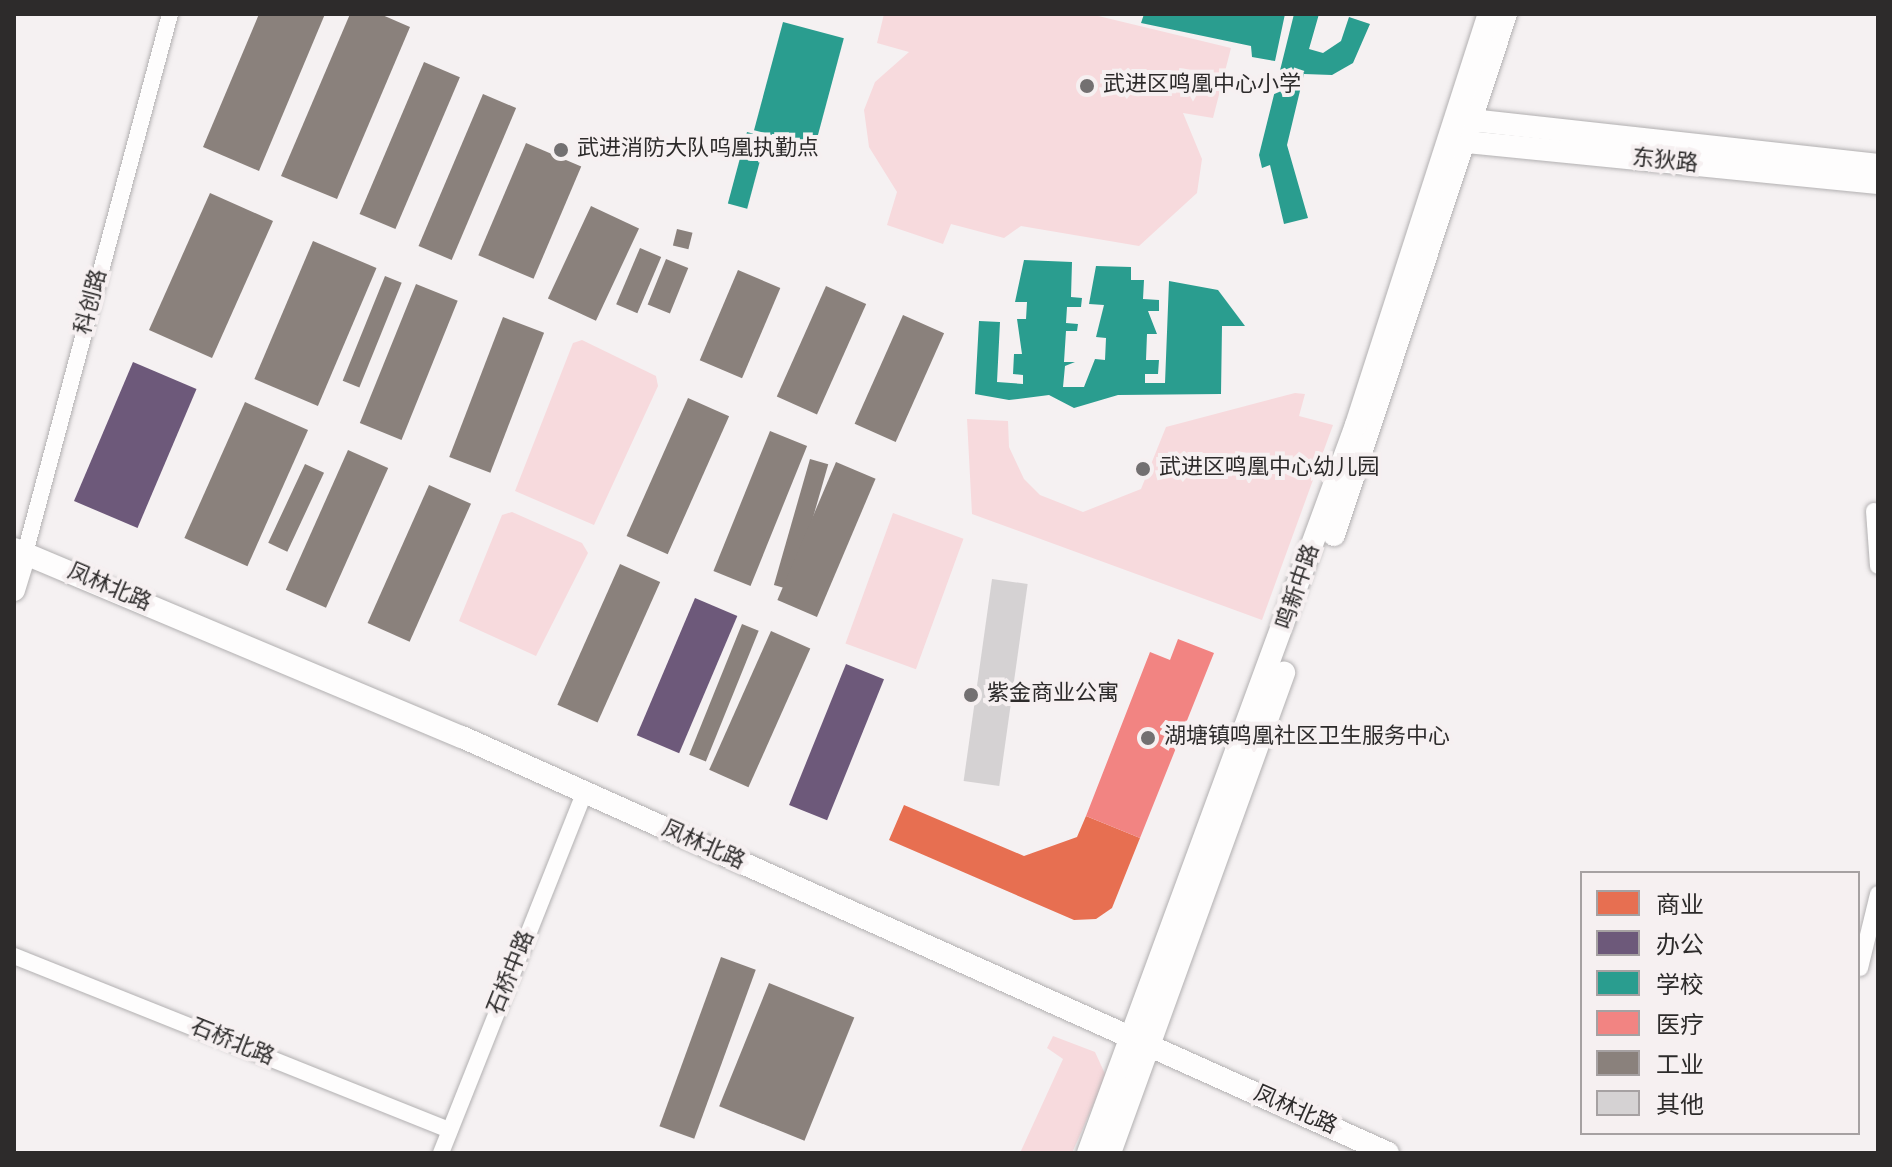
<!DOCTYPE html>
<html>
<head>
<meta charset="utf-8">
<style>
	body { margin:0 }
	#map { position:relative; width:1892px; height:1167px; overflow:hidden; background:#f5f1f2; font-family:Overpass,"Noto Sans SC",sans-serif }
	div>[style] { position:absolute }
	[style*='--x'] { left:calc(var(--x)*1px); top:calc(var(--y)*1px); width:calc(var(--w)*1px); rotate:calc(var(--a)*1deg) }
	.green>* { inset:0; background:#f7dadd; transform-origin:0 0 }
	.shops>* { inset:0; background:#e76f51 }
	.offices>* { inset:0; background:#6d597a; transform-origin:0 0 }
	.schools>* { inset:0; background:#2a9d8f; transform-origin:0 0 }
	.health>* { inset:0; background:#f28482 }
	.industry>* { inset:0; background:#8a817c; transform-origin:0 0 }
	.building>* { inset:0; background:#d5d2d3; transform-origin:0 0 }
	.roads { filter:drop-shadow(0 0 2px #b2b0b1) drop-shadow(0 0 2px #b2b0b1) }
	.street>* { height:16px; margin:-8px; padding:0 8px; transform-origin:8px; border-radius:8px; background:#fefdfd }
	.secondary>* { height:22px; margin:-11px; padding:0 11px; transform-origin:11px; border-radius:11px; background:#fefdfd }
	.dots>* { width:22px; height:22px; translate:-50% -50%; box-sizing:border-box; border:4px solid #f6f0f1; border-radius:50% }
	span { translate:-50% -50%; white-space:nowrap; text-align:center; line-height:1.15; -webkit-text-stroke:8px #f6f0f1; paint-order:stroke }
	.poi-label { font-size:22px; color:#2d2b2b }
	.left { translate:0 -50%; text-align:left }
	.street-label { font-size:22px; color:#2d2b2b }
	.frame { position:absolute; inset:0; border:16px solid #2d2b2b; pointer-events:none }
	.legend { position:absolute; left:1580px; top:871px; width:280px; height:264px; box-sizing:border-box; background:#f6f0f1; border:2px solid #a6a1a2; margin:0; padding:10px 14px; list-style:none; font-size:24px; color:#2d2b2b }
	.legend li { display:flex; align-items:center; gap:16px; height:40px }
	.legend b { width:40px; border:2px solid #a6a1a2 }
</style>
</head>
<body>
<div id="map">
	<div class="green">
		<i style="clip-path:polygon(884px 14px,1090px 14px,1231px 48px,1213px 118px,1183px 113px,1202px 159px,1197px 193px,1139px 246px,1021px 226px,1004px 238px,951px 224px,943px 244px,887px 225px,897px 192px,869px 147px,864px 110px,875px 82px,909px 52px,877px 43px)"></i>
		<i style="clip-path:polygon(582px 340px,656px 376px,658px 386px,594px 525px,515px 491px,573px 343px)"></i>
		<i style="clip-path:polygon(1295px 393px,1305px 394px,1299px 416px,1333px 425px,1262px 620px,972px 514px,967px 419px,1008px 421px,1009px 447px,1024px 479px,1040px 495px,1083px 512px,1141px 489px,1166px 427px)"></i>
		<i style="clip-path:polygon(512px 512px,582px 543px,588px 553px,536px 656px,459px 621px,502px 515px)"></i>
		<i style="left:893px;top:513px;width:75px;height:139px;rotate:20deg"></i>
		<i style="clip-path:polygon(1053px 1036px,1095px 1052px,1106px 1076px,1072px 1153px,1020px 1153px,1063px 1059px,1047px 1048px)"></i>
	</div>
	<div class="shops">
		<i style="clip-path:polygon(904px 805px,1024px 856px,1077px 837px,1086px 816px,1140px 838px,1112px 908px,1096px 919px,1074px 920px,889px 840px)"></i>
	</div>
	<div class="offices">
		<i style="left:133px;top:362px;width:69px;height:151px;rotate:23deg"></i>
		<i style="left:695px;top:598px;width:46px;height:149px;rotate:23deg"></i>
		<i style="left:846px;top:664px;width:41px;height:152px;rotate:22deg"></i>
	</div>
	<div class="schools">
		<i style="clip-path:polygon(1144px 14px,1285px 14px,1275px 61px,1252px 57px,1251px 46px,1141px 23px)"></i>
		<i style="clip-path:polygon(1294px 14px,1319px 14px,1309px 49px,1323px 53px,1341px 41px,1349px 17px,1370px 24px,1353px 63px,1332px 75px,1304px 74px,1287px 145px,1308px 218px,1284px 224px,1270px 165px,1262px 168px,1259px 155px)"></i>
		<i style="left:783px;top:22px;width:63px;height:112px;rotate:15deg"></i>
		<i style="left:747px;top:132px;width:20px;height:74px;rotate:15deg"></i>
		<i style="clip-path:polygon(1024px 260px,1072px 262px,1071px 297px,1082px 298px,1081px 307px,1067px 307px,1066px 323px,1078px 324px,1077px 331px,1066px 331px,1064px 362px,1075px 362px,1065px 366px,1063px 387px,1084px 387px,1095px 359px,1105px 360px,1106px 338px,1096px 337px,1104px 305px,1089px 304px,1096px 266px,1131px 267px,1131px 280px,1144px 280px,1143px 299px,1159px 300px,1159px 311px,1148px 311px,1157px 334px,1147px 334px,1146px 360px,1159px 360px,1158px 374px,1145px 374px,1145px 383px,1165px 383px,1169px 281px,1218px 290px,1245px 326px,1222px 326px,1221px 394px,1118px 395px,1074px 408px,1049px 395px,1009px 400px,975px 394px,979px 321px,1000px 322px,997px 382px,1023px 384px,1023px 375px,1013px 374px,1014px 354px,1022px 354px,1017px 319px,1026px 319px,1027px 302px,1015px 302px)"></i>
	</div>
	<div class="health">
		<i style="clip-path:polygon(1178px 639px,1214px 653px,1140px 838px,1086px 816px,1150px 652px,1170px 660px)"></i>
	</div>
	<div class="industry">
		<i style="clip-path:polygon(259px 14px,325px 14px,259px 171px,203px 147px)"></i>
		<i style="clip-path:polygon(350px 14px,380px 14px,410px 27px,337px 199px,281px 176px)"></i>
		<i style="left:424px;top:62px;width:39px;height:165px;rotate:23deg"></i>
		<i style="left:483px;top:94px;width:36px;height:165px;rotate:23deg"></i>
		<i style="left:526px;top:143px;width:60px;height:122px;rotate:23deg"></i>
		<i style="left:210px;top:193px;width:69px;height:150px;rotate:24deg"></i>
		<i style="left:591px;top:206px;width:53px;height:102px;rotate:25deg"></i>
		<i style="left:677px;top:229px;width:16px;height:17px;rotate:14deg"></i>
		<i style="left:313px;top:241px;width:69px;height:150px;rotate:23deg"></i>
		<i style="left:640px;top:248px;width:23px;height:61px;rotate:23deg"></i>
		<i style="left:666px;top:259px;width:24px;height:49px;rotate:22deg"></i>
		<i style="left:738px;top:270px;width:46px;height:98px;rotate:23deg"></i>
		<i style="left:385px;top:276px;width:18px;height:113px;rotate:22deg"></i>
		<i style="left:416px;top:284px;width:45px;height:150px;rotate:22deg"></i>
		<i style="left:826px;top:286px;width:44px;height:121px;rotate:24deg"></i>
		<i style="left:903px;top:315px;width:45px;height:119px;rotate:24deg"></i>
		<i style="left:503px;top:317px;width:44px;height:150px;rotate:21deg"></i>
		<i style="left:688px;top:398px;width:45px;height:151px;rotate:24deg"></i>
		<i style="left:245px;top:402px;width:69px;height:149px;rotate:24deg"></i>
		<i style="left:770px;top:431px;width:40px;height:151px;rotate:22deg"></i>
		<i style="left:348px;top:450px;width:44px;height:153px;rotate:24deg"></i>
		<i style="left:810px;top:459px;width:19px;height:131px;rotate:16deg"></i>
		<i style="left:836px;top:462px;width:43px;height:150px;rotate:23deg"></i>
		<i style="left:305px;top:464px;width:21px;height:87px;rotate:25deg"></i>
		<i style="left:429px;top:485px;width:46px;height:151px;rotate:24deg"></i>
		<i style="left:620px;top:564px;width:44px;height:154px;rotate:24deg"></i>
		<i style="left:742px;top:624px;width:18px;height:141px;rotate:22deg"></i>
		<i style="left:771px;top:631px;width:43px;height:152px;rotate:24deg"></i>
		<i style="left:721px;top:957px;width:37px;height:180px;rotate:20deg"></i>
		<i style="left:769px;top:983px;width:92px;height:133px;rotate:22deg"></i>
	</div>
	<div class="building">
		<i style="left:992px;top:579px;width:36px;height:204px;rotate:8deg"></i>
	</div>
	<div class="roads">
		<div class="street">
			<i style="--x:1874;--y:511;--w:55;--a:85.8"></i>
			<i style="--x:25;--y:553;--w:558;--a:-74.94"></i>
			<i style="--x:14;--y:956;--w:469;--a:21.8"></i>
			<i style="--x:1860;--y:968;--w:76;--a:-76.3"></i>
			<i style="--x:441;--y:1153;--w:387;--a:-68.3"></i>
		</div>
		<div class="secondary">
			<i style="--x:1462;--y:119;--w:419;--a:6.3"></i>
			<i style="--x:1457;--y:141;--w:423;--a:5.7"></i>
			<i style="--x:1334;--y:535;--w:549;--a:-71.73"></i>
			<i style="--x:14;--y:549;--w:486;--a:22.8"></i>
			<i style="--x:462;--y:737;--w:1015;--a:24.19"></i>
			<i style="--x:14;--y:590;--w:39;--a:-73"></i>
			<i style="--x:1088;--y:1153;--w:776;--a:-69.79"></i>
			<i style="--x:1356;--y:425;--w:432;--a:-72.1"></i>
			<i style="--x:1110;--y:1153;--w:511;--a:-70.07"></i>
		</div>
	</div>
	<div class="dots">
		<i style="left:1087px;top:86px;background:#737071"></i>
		<i style="left:561px;top:150px;background:#737071"></i>
		<i style="left:1143px;top:469px;background:#737071"></i>
		<i style="left:971px;top:695px;background:#737071"></i>
		<i style="left:1148px;top:738px;background:#737071"></i>
	</div>
	<div class="poi-label">
		<span class="left" style="left:1103px;top:86px">武进区鸣凰中心小学</span>
		<span class="left" style="left:577px;top:150px">武进消防大队呜凰执勤点</span>
		<span class="left" style="left:1159px;top:469px">武进区鸣凰中心幼儿园</span>
		<span class="left" style="left:987px;top:695px">紫金商业公寓</span>
		<span class="left" style="left:1164px;top:738px">湖塘镇鸣凰社区卫生服务中心</span>
	</div>
	<div class="street-label">
		<span style="left:1665px;top:162px;rotate:6deg">东狄路</span>
		<span style="left:92px;top:302px;rotate:-75deg">科创路</span>
		<span style="left:1299px;top:587px;rotate:-71deg">鸣新中路</span>
		<span style="left:109px;top:588px;rotate:23deg">凤林北路</span>
		<span style="left:703px;top:846px;rotate:24deg">凤林北路</span>
		<span style="left:512px;top:973px;rotate:-68deg">石桥中路</span>
		<span style="left:232px;top:1043px;rotate:22deg">石桥北路</span>
		<span style="left:1295px;top:1111px;rotate:24deg">凤林北路</span>
	</div>
	<div class="frame"></div>
	<ul class="legend">
	<li><b style="height:22px;background:#e76f51"></b>商业</li>
	<li><b style="height:22px;background:#6d597a"></b>办公</li>
	<li><b style="height:22px;background:#2a9d8f"></b>学校</li>
	<li><b style="height:22px;background:#f28482"></b>医疗</li>
	<li><b style="height:22px;background:#8a817c"></b>工业</li>
	<li><b style="height:22px;background:#d5d2d3"></b>其他</li>
	</ul>
</div>
</body>
</html>
